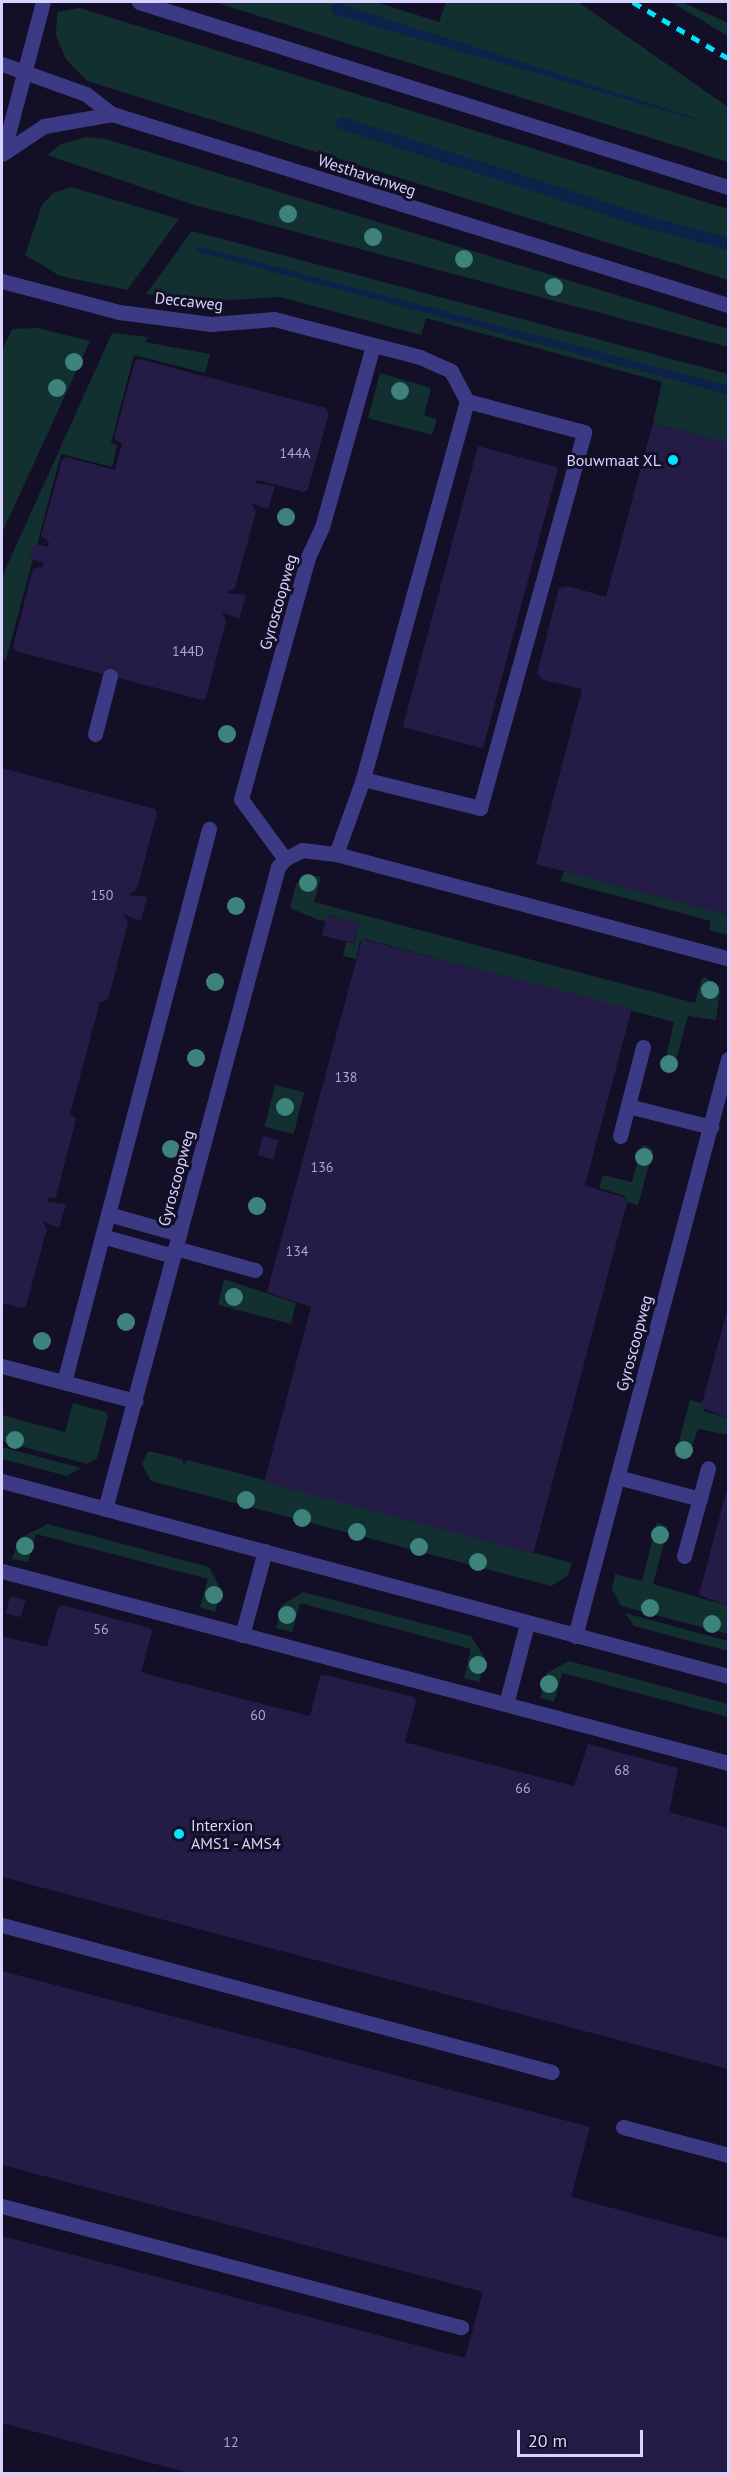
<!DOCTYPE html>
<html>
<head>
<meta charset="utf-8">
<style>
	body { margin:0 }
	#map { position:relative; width:730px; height:2475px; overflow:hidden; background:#130f26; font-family:"PT Sans",sans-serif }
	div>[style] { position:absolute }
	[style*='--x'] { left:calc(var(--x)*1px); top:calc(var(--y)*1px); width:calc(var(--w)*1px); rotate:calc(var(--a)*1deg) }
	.green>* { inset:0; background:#12302f; transform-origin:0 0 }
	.water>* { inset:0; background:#0c2248 }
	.stream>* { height:12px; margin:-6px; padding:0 6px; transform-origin:6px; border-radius:6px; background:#0c2248 }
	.building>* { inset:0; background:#241b47; transform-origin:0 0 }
	.minor>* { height:15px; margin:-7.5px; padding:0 7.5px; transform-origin:7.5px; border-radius:7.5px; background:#3d3a85 }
	.rail>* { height:4.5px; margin-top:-2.25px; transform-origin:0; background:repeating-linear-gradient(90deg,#00e5ff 0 9px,transparent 0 17px) }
	.trees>* { width:18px; height:18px; margin:-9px; border-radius:50%; background:#3d827b }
	.dots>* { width:16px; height:16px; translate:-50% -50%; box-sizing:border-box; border:3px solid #130f26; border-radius:50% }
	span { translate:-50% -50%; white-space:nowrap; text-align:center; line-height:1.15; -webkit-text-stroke:6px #130f26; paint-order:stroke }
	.number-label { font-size:14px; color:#aca6d1 }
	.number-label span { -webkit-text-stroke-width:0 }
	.street-label { font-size:16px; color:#d9d4ff }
	.poi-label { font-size:16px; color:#d9d4ff }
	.right { translate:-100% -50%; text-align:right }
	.left { translate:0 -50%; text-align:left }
	.frame { position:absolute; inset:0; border:3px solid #d9d4ff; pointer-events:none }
	.scale { position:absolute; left:517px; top:2430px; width:126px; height:27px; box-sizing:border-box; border:3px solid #d9d4ff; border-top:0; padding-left:8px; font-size:18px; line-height:21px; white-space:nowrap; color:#d9d4ff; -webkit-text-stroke:4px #130f26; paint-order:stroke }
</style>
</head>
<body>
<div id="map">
	<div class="green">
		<i style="clip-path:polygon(214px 2px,376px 2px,439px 22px,446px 2px,578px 2px,728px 107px,728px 162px)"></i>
		<i style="clip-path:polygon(671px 2px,682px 2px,728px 23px,728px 36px)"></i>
		<i style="clip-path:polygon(80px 8px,728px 209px,728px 280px,87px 81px,66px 59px,56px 36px,57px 12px)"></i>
		<i style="clip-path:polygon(86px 137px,106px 139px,728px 329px,728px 347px,191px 204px,47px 155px,61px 144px)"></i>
		<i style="clip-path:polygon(71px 187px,179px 219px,127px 290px,60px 276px,25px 255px,42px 205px,53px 193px)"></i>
		<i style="clip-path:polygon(192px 231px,728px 374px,728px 386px,197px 247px,197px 251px,728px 394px,728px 443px,653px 423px,662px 382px,455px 326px,426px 318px,421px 335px,280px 297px,199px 302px,146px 294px)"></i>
		<i style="clip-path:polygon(37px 328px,90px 341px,2px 533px,2px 349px,12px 329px)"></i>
		<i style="clip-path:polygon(112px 333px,148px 337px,145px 342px,210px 354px,205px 373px,134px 355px,111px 443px,117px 445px,112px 467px,61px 454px,37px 545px,29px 552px,33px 559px,6px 660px,2px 659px,2px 577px)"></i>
		<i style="clip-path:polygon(380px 373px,431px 388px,424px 415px,437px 419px,432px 435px,368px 418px)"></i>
		<i style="clip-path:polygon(564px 871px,728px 915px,728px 935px,709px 930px,711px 921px,561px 881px)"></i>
		<i style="clip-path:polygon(307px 875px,321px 877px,314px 902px,695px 1003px,702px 978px,706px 977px,720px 991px,716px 1020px,688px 1016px,673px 1071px,663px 1071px,674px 1022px,365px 939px,360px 941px,356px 959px,343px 956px,346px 942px,354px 944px,359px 923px,328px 915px,326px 921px,319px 920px,290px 908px,296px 884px)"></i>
		<i style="left:275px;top:1085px;width:30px;height:43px;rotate:14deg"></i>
		<i style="clip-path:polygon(645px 1145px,653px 1150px,638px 1205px,627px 1202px,625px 1196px,599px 1188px,603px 1175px,632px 1182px,641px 1147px)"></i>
		<i style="clip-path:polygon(224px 1279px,296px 1303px,291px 1324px,218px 1305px)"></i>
		<i style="clip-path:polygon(690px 1400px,702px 1403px,704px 1411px,728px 1418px,728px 1435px,698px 1429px,687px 1460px,675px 1456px)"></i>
		<i style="clip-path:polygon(73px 1403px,106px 1412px,108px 1417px,97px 1458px,87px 1464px,2px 1441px,2px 1415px,65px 1432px)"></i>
		<i style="clip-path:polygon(2px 1447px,81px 1468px,67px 1476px,2px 1459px)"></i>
		<i style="clip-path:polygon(148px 1451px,182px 1459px,184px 1465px,186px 1460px,200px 1463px,572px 1563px,568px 1576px,551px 1586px,151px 1481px,142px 1464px)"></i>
		<i style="clip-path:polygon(657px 1522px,668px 1527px,653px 1584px,728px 1606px,728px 1634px,621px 1606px,612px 1589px,615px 1574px,642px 1581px)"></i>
		<i style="clip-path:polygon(48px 1524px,209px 1567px,221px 1590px,215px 1612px,200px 1607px,208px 1579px,36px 1534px,28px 1562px,12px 1559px,20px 1538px)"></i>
		<i style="clip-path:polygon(303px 1592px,471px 1636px,485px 1658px,479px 1682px,464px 1678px,471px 1649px,300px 1603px,292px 1632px,276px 1628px,282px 1605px)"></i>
		<i style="clip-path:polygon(625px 1613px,728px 1641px,728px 1651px,634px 1626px)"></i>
		<i style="clip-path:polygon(569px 1661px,728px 1704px,728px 1717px,562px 1673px,554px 1702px,540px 1698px,547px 1673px)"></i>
	</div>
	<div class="water">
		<i style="clip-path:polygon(337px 3px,696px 118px,696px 120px,333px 14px,331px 6px)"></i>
		<i style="clip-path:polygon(197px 246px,728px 386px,728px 394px,196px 251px)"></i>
	</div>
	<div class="stream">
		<i style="--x:342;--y:123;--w:310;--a:18"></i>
		<i style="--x:637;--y:219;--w:94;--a:15.4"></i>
	</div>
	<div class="building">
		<i style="clip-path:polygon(139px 359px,326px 408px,329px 413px,308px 489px,304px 492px,257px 480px,256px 483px,275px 486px,268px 509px,251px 503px,256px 511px,235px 588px,227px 593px,246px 595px,239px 619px,222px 612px,226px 621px,206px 698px,202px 700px,15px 651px,13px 646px,33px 569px,42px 567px,44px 563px,32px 559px,29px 552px,36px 544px,48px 547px,49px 542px,41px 536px,62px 460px,66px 457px,115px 470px,122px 444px,114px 438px,135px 361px)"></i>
		<i style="clip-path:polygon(653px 423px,728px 443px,728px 915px,536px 864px,582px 689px,543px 680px,537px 674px,559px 588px,568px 586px,606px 597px)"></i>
		<i style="left:478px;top:446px;width:83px;height:291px;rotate:15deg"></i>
		<i style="clip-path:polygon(2px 768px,155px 809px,157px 813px,137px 889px,129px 895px,147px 897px,141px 921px,123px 914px,128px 922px,108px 1000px,100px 1002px,70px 1114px,76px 1119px,56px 1197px,48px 1198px,47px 1202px,66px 1204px,59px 1228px,42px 1221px,47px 1229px,26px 1306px,22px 1308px,2px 1303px)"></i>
		<i style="left:327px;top:915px;width:33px;height:21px;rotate:14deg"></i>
		<i style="clip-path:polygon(362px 939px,628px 1008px,631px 1012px,585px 1185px,628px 1199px,534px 1551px,531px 1553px,267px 1483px,265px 1479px,311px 1307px,267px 1292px)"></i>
		<i style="left:263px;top:1136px;width:16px;height:20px;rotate:15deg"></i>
		<i style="clip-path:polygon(728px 1307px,728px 1418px,701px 1407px)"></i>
		<i style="clip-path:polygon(728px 1485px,728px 1606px,699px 1595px)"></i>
		<i style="left:10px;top:1596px;width:16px;height:18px;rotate:14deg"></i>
		<i style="clip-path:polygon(62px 1605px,150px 1628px,152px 1632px,141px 1672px,158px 1677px,310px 1716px,320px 1676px,325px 1675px,414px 1697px,416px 1702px,405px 1742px,423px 1747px,574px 1786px,588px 1744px,678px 1768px,669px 1812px,728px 1828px,728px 2069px,2px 1877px,2px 1636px,47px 1647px,58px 1607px)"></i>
		<i style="clip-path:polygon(2px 1971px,590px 2127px,571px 2197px,728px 2239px,728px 2474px,193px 2474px,2px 2423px,2px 2236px,465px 2358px,483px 2292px,2px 2165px)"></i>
	</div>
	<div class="minor">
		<i style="--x:139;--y:2;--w:617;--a:17.44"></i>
		<i style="--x:2;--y:64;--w:89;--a:19.7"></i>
		<i style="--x:86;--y:94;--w:33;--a:38"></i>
		<i style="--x:112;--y:114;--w:645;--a:17.23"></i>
		<i style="--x:3;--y:153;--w:156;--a:-75.2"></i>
		<i style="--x:2;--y:154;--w:50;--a:-33.7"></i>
		<i style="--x:44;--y:126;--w:69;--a:-10"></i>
		<i style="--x:2;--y:281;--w:121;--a:14.8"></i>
		<i style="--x:119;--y:312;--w:93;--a:7.4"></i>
		<i style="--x:211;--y:324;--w:63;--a:-4.5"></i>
		<i style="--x:274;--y:319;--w:151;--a:14.6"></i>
		<i style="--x:420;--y:357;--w:34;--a:24"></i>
		<i style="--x:451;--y:371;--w:34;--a:62"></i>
		<i style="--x:467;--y:401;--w:392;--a:105.4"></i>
		<i style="--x:363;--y:779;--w:80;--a:109.8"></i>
		<i style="--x:95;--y:734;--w:60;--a:-75.5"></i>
		<i style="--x:363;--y:779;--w:121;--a:13.9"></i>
		<i style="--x:480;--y:808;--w:390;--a:-74.5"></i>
		<i style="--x:584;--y:432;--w:121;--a:-165.2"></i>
		<i style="--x:285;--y:859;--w:74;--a:-126.3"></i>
		<i style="--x:241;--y:799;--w:251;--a:-74.5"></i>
		<i style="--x:308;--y:557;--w:33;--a:-65"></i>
		<i style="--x:322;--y:527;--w:189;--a:-74.3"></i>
		<i style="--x:628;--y:1106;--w:86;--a:14.2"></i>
		<i style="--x:620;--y:1136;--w:92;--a:-75.5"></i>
		<i style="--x:108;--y:1214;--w:74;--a:15.7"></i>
		<i style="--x:102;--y:1236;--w:74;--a:15.7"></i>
		<i style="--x:175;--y:1248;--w:83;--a:15.4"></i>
		<i style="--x:2;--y:1366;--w:138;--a:14.7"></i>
		<i style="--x:64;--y:1382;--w:572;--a:-75.31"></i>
		<i style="--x:617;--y:1477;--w:86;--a:14.8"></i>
		<i style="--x:2;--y:1481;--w:752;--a:15.03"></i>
		<i style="--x:105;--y:1509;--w:665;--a:-74.92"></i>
		<i style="--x:278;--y:867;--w:11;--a:-49"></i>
		<i style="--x:285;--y:859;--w:19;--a:-28"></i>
		<i style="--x:302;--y:850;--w:34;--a:7"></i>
		<i style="--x:336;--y:854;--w:406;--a:14.9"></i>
		<i style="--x:684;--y:1556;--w:91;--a:-74.7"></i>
		<i style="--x:2;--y:1571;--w:751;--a:14.81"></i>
		<i style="--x:242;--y:1635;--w:87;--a:-74.7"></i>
		<i style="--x:575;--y:1636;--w:597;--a:-75.15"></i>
		<i style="--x:506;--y:1704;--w:83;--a:-75.3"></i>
		<i style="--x:2;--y:1925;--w:569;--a:14.96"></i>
		<i style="--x:623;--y:2127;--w:109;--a:14.9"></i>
		<i style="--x:2;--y:2206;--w:475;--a:14.8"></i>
	</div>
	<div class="rail">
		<i style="--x:633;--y:2;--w:110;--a:30.5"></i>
	</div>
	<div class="trees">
		<i style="left:288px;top:214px"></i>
		<i style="left:373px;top:237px"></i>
		<i style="left:464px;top:259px"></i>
		<i style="left:554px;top:287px"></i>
		<i style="left:74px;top:362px"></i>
		<i style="left:57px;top:388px"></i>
		<i style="left:400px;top:391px"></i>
		<i style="left:286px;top:517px"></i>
		<i style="left:227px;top:734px"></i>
		<i style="left:308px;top:883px"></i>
		<i style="left:236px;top:906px"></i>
		<i style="left:215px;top:982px"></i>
		<i style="left:710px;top:990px"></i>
		<i style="left:196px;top:1058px"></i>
		<i style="left:669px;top:1064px"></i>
		<i style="left:285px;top:1107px"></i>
		<i style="left:171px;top:1149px"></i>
		<i style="left:644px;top:1157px"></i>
		<i style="left:257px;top:1206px"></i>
		<i style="left:234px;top:1297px"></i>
		<i style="left:126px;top:1322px"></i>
		<i style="left:42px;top:1341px"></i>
		<i style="left:15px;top:1440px"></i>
		<i style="left:684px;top:1450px"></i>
		<i style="left:246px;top:1500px"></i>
		<i style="left:302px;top:1518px"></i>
		<i style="left:357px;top:1532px"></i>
		<i style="left:660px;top:1535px"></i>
		<i style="left:25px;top:1546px"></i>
		<i style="left:419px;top:1547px"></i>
		<i style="left:478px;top:1562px"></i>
		<i style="left:214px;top:1595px"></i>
		<i style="left:650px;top:1608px"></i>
		<i style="left:287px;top:1615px"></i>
		<i style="left:712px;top:1624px"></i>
		<i style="left:478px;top:1665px"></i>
		<i style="left:549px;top:1684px"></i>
	</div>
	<div class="dots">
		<i style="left:673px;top:460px;background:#00e5ff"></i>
		<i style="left:179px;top:1834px;background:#00e5ff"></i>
	</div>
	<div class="number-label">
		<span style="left:295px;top:453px">144A</span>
		<span style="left:188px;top:651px">144D</span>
		<span style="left:102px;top:895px">150</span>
		<span style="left:346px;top:1077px">138</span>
		<span style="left:322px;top:1167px">136</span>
		<span style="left:297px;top:1251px">134</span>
		<span style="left:101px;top:1629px">56</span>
		<span style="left:258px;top:1715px">60</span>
		<span style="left:622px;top:1770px">68</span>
		<span style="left:523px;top:1788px">66</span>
		<span style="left:231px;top:2442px">12</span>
	</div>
	<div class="street-label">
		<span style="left:367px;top:175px;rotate:18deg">Westhavenweg</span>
		<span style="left:189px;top:301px;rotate:6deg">Deccaweg</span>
		<span style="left:278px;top:602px;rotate:-74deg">Gyroscoopweg</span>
		<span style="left:176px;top:1178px;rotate:-75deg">Gyroscoopweg</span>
		<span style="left:634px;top:1343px;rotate:-75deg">Gyroscoopweg</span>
	</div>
	<div class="poi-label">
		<span class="right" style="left:661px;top:460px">Bouwmaat XL</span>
		<span class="left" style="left:191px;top:1834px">Interxion<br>AMS1 - AMS4</span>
	</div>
	<div class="frame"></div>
	<div class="scale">20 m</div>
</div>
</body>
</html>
